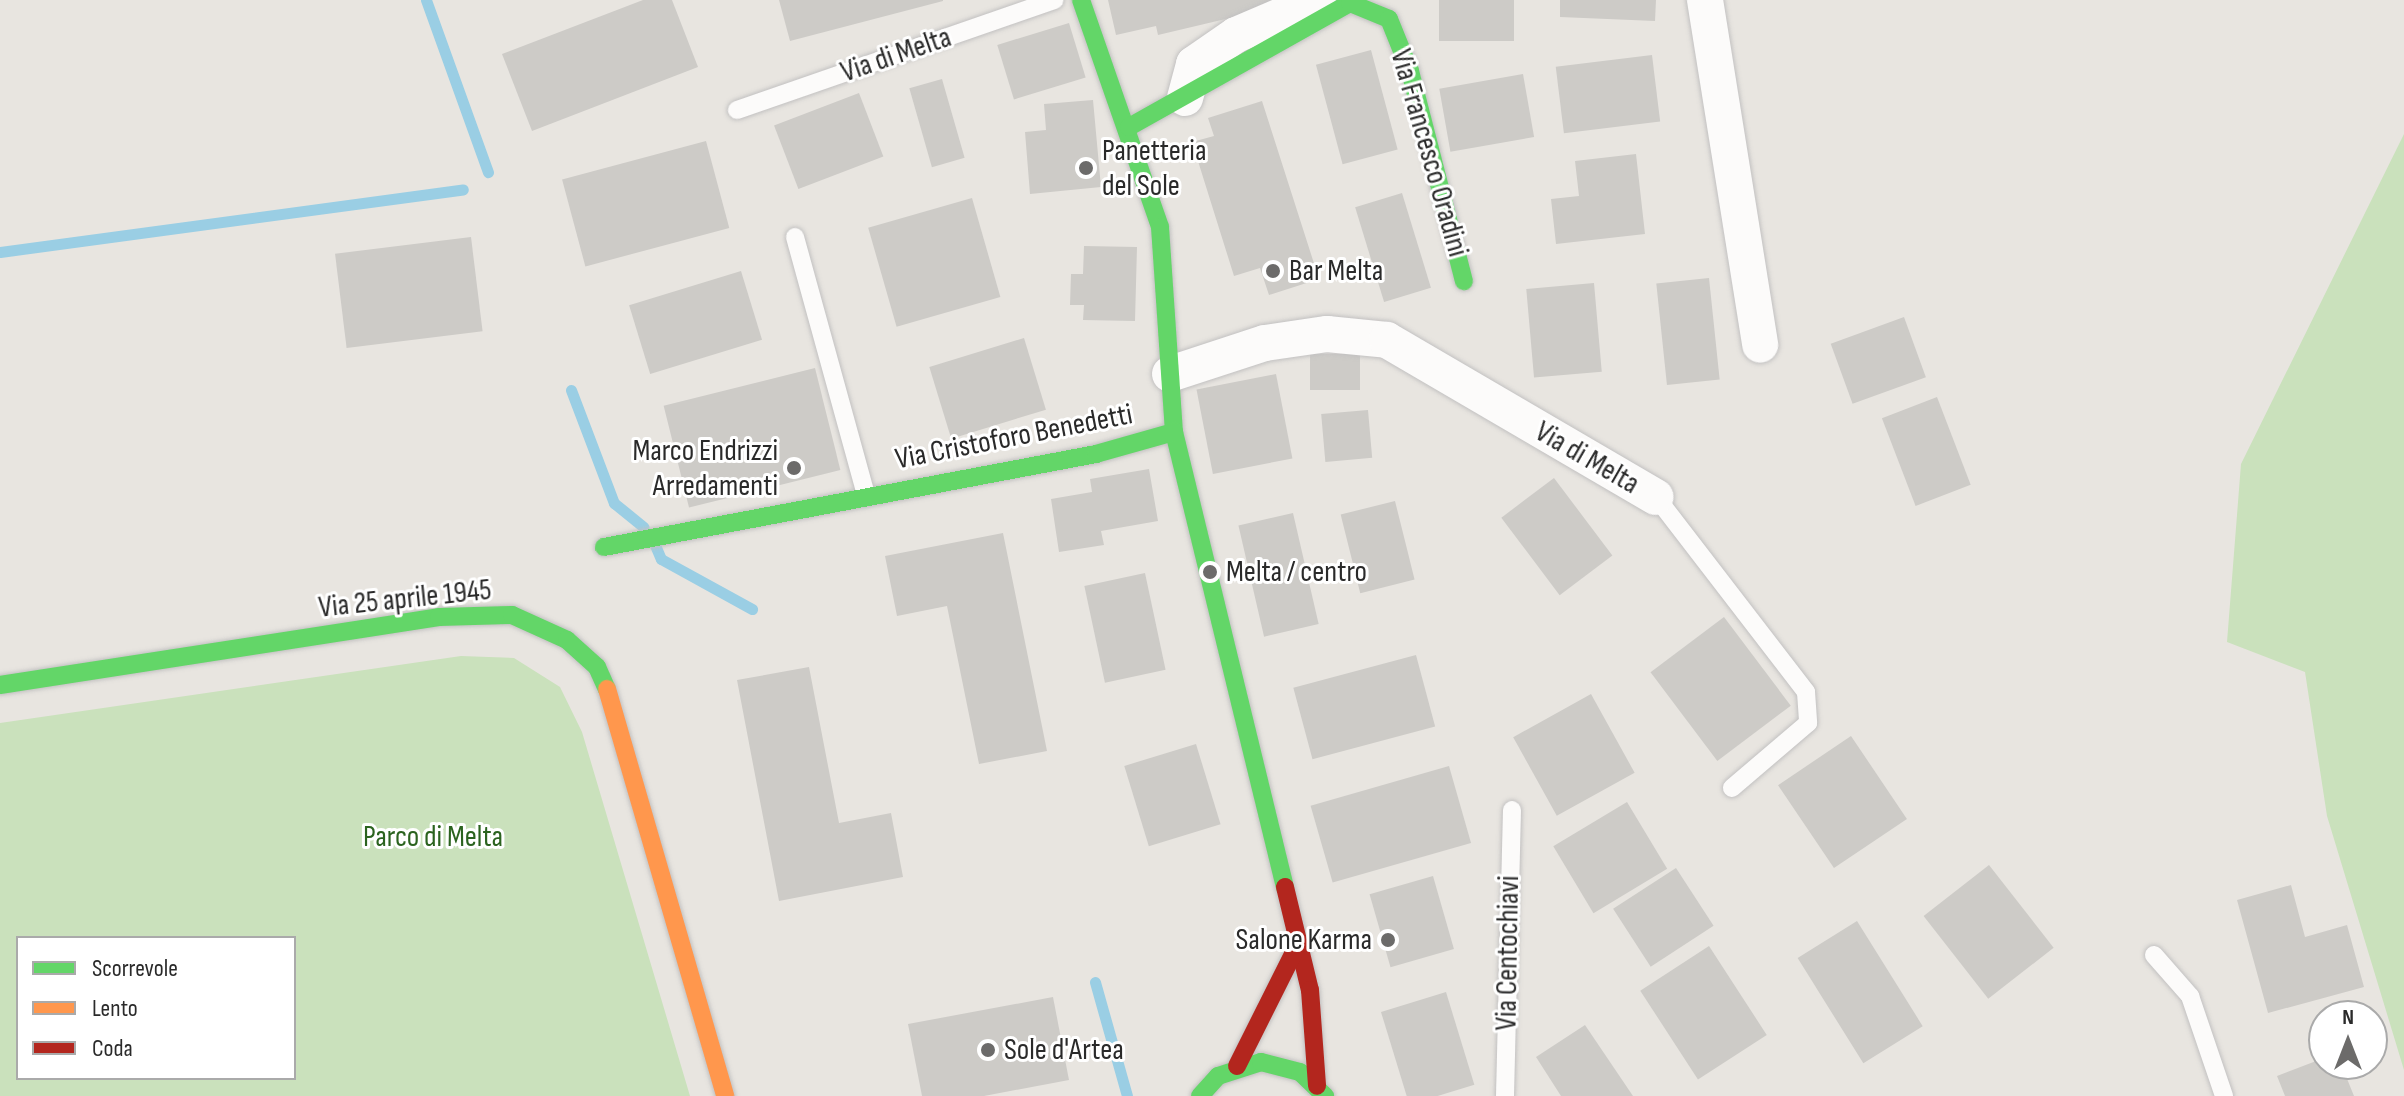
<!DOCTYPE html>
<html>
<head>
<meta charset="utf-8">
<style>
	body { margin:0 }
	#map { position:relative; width:2404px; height:1096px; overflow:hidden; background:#e8e5e0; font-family:"Sofia Sans Condensed",sans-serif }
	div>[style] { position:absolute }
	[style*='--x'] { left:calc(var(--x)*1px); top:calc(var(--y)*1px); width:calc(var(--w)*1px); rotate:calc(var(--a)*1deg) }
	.green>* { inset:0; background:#cae1bc }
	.stream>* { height:11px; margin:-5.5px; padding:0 5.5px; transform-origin:5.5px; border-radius:5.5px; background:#9acee4 }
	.building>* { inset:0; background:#cdcbc7; transform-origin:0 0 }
	.roads { filter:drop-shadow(0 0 2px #c2c1c1) drop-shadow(0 0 2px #c2c1c1) }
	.lane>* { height:18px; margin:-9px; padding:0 9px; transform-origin:9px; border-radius:9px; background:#fcfbfa }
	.street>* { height:36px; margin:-18px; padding:0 18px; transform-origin:18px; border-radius:18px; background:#fcfbfa }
	.fast>* { height:18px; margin:-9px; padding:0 9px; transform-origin:9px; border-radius:9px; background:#63d668 }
	.slow>* { height:18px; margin:-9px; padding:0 9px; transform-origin:9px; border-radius:9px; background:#ff974d }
	.jam>* { height:18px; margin:-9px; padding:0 9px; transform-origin:9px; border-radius:9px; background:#b3261e }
	.dots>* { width:22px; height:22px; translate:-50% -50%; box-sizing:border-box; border:4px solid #fff; border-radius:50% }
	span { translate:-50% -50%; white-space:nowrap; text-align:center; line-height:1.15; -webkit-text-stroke:6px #fff; paint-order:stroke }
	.street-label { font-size:30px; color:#2a2a2a }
	.poi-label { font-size:30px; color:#2a2a2a }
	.left { translate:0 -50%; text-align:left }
	.right { translate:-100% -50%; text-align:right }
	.park-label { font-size:30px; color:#2b631f }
	.legend { position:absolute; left:16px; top:936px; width:280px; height:144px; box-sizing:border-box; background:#fff; border:2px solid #aaa; margin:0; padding:10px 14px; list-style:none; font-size:24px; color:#2a2a2a }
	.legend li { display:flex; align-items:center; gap:16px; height:40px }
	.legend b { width:40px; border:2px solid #aaa }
	.north { position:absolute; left:2308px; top:1000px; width:80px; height:80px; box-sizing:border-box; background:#fff; border:2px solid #aaa; border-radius:50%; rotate:0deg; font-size:22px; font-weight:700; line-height:32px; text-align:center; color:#2a2a2a }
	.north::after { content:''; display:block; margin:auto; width:28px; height:36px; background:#6c6b6a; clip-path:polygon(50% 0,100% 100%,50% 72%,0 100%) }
</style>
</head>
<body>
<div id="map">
	<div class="green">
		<i style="clip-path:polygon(2404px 134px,2404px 1070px,2327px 816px,2305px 672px,2227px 642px,2241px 464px)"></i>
		<i style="clip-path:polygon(evenodd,461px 656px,514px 658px,560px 687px,582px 732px,690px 1096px,0 1096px,0 723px,461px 656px,294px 938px,294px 1078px,18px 1078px,18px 938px,294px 938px)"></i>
	</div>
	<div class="stream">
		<i style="--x:426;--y:0;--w:183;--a:70.2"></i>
		<i style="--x:0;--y:252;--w:467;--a:-7.7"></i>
		<i style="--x:571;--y:390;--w:121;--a:69.2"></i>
		<i style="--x:614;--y:503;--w:38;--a:39"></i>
		<i style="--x:655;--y:545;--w:15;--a:67"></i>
		<i style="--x:661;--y:559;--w:104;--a:28.8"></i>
		<i style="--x:1095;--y:982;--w:118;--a:74.3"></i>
	</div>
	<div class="building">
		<i style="clip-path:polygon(643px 0,672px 0,698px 67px,532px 131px,502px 54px)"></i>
		<i style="clip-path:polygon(779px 0,943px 0,943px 1px,790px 41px)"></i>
		<i style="clip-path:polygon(1108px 0,1302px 0,1302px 1px,1158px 35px,1156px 26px,1116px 35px)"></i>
		<i style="left:1439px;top:0;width:75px;height:41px"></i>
		<i style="clip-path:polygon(1560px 0,1656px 0,1655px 21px,1560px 17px)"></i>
		<i style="left:1069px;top:23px;width:57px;height:75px;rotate:73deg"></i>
		<i style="left:1371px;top:50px;width:103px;height:57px;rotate:75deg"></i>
		<i style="left:1652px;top:55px;width:67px;height:97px;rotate:83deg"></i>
		<i style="left:1523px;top:74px;width:64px;height:85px;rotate:80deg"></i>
		<i style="left:942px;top:79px;width:82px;height:34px;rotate:74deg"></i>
		<i style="left:859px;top:93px;width:68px;height:91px;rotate:69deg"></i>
		<i style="clip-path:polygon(1093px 100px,1101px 187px,1030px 194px,1025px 132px,1046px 130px,1044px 104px)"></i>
		<i style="clip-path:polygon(1262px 101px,1319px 279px,1269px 295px,1260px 268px,1234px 276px,1192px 142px,1214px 136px,1208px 118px)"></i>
		<i style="left:706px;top:141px;width:90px;height:149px;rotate:75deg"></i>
		<i style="clip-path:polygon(1636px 154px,1645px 234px,1556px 244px,1551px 199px,1579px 196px,1575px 161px)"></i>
		<i style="left:1402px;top:193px;width:99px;height:49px;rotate:73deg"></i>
		<i style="left:972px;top:198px;width:103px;height:108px;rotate:74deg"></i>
		<i style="left:471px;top:237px;width:95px;height:137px;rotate:83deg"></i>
		<i style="clip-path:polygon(1084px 246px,1137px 247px,1135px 321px,1083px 320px,1084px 305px,1070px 305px,1071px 274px,1083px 274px)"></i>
		<i style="left:741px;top:271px;width:72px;height:117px;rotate:73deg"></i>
		<i style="left:1709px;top:278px;width:102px;height:53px;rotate:84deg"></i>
		<i style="left:1594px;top:283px;width:89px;height:68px;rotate:85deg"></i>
		<i style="left:1904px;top:317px;width:64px;height:78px;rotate:70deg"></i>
		<i style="left:1024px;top:338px;width:75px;height:99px;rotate:73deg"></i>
		<i style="left:1310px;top:354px;width:50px;height:36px"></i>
		<i style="left:815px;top:368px;width:105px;height:156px;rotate:76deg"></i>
		<i style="left:1276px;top:374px;width:86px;height:81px;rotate:79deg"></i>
		<i style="left:1937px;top:397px;width:94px;height:59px;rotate:69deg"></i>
		<i style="left:1368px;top:410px;width:48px;height:47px;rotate:85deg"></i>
		<i style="clip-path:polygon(1149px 469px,1158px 521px,1101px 531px,1104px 545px,1059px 552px,1051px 499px,1092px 492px,1090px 479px)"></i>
		<i style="left:1554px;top:478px;width:97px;height:66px;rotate:53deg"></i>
		<i style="left:1395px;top:501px;width:81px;height:56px;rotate:76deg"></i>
		<i style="left:1293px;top:513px;width:114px;height:56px;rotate:77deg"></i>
		<i style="clip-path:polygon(1003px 533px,1047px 751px,979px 764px,947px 606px,897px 616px,885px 556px)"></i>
		<i style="left:1145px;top:573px;width:99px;height:62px;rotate:78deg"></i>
		<i style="left:1724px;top:617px;width:111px;height:92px;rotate:53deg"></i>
		<i style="left:1416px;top:655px;width:74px;height:127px;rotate:75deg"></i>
		<i style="clip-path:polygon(809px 667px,839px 823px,891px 813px,903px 877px,779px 901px,737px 680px)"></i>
		<i style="left:1591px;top:694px;width:90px;height:89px;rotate:61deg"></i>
		<i style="left:1851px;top:736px;width:100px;height:88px;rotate:56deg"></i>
		<i style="left:1196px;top:744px;width:84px;height:75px;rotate:73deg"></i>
		<i style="left:1449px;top:766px;width:80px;height:144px;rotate:74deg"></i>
		<i style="left:1627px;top:802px;width:78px;height:86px;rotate:59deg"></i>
		<i style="left:1989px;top:865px;width:105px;height:83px;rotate:52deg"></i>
		<i style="left:1676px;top:868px;width:69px;height:75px;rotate:57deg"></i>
		<i style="left:1433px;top:876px;width:76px;height:66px;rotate:74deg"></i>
		<i style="clip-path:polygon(2291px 885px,2305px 937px,2347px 925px,2364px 987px,2268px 1013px,2237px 900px)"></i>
		<i style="left:1857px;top:921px;width:124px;height:70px;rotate:58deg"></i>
		<i style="left:1709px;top:946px;width:106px;height:82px;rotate:57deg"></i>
		<i style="left:1446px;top:992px;width:97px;height:68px;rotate:73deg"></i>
		<i style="clip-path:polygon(1053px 997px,1069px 1080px,984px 1096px,922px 1096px,908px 1024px)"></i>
		<i style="clip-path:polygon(1585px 1025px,1633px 1096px,1561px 1096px,1536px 1057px)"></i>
		<i style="clip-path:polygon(2324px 1058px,2324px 1064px,2341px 1064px,2354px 1096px,2285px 1096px,2277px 1076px)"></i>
	</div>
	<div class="roads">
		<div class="lane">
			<i style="--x:737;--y:110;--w:336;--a:-19.1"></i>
			<i style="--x:795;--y:237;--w:268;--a:74.6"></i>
			<i style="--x:1656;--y:497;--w:246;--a:52.4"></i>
			<i style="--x:1806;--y:692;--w:31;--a:86"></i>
			<i style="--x:1808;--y:723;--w:100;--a:139.5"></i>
			<i style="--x:2154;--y:955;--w:55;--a:48.7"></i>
			<i style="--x:2190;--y:996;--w:106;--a:71.2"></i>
			<i style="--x:1505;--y:1096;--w:286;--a:-88.6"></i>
		</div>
		<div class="street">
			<i style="--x:1705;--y:0;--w:349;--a:80.9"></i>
			<i style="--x:1185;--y:98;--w:35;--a:-75"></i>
			<i style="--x:1194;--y:64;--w:51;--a:-34.6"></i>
			<i style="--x:1236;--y:35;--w:89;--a:-23.1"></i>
			<i style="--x:1170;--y:374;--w:100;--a:-18.1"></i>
			<i style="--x:1265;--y:343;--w:63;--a:-8.3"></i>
			<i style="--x:1327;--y:334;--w:60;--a:5.7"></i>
			<i style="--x:1387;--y:340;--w:311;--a:30.3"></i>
		</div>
		<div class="fast">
			<i style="--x:1081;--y:0;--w:240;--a:70.8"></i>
			<i style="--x:1160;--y:227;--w:205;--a:86.1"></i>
			<i style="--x:1174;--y:432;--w:468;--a:76.3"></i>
			<i style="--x:1129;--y:127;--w:253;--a:-29.3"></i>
			<i style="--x:1350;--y:3;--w:42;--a:22.3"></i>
			<i style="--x:1389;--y:19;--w:56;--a:68"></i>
			<i style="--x:1410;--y:71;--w:217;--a:75.6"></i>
			<i style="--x:604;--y:547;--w:501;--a:-10.7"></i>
			<i style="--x:1096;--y:454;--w:81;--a:-15.8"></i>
			<i style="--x:0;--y:685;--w:444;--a:-8.8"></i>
			<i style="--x:439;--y:617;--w:73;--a:-1.6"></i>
			<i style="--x:512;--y:615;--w:60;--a:24.4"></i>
			<i style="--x:567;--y:640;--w:40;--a:42"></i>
			<i style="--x:597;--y:667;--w:24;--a:66"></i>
			<i style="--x:1200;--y:1096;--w:27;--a:-48"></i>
			<i style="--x:1218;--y:1076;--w:45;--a:-18"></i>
			<i style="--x:1261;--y:1062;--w:40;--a:14.4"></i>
			<i style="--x:1300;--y:1072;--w:35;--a:44"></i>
		</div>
		<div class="slow">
			<i style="--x:607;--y:689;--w:424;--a:73.8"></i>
		</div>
		<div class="jam">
			<i style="--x:1285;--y:887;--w:106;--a:76.4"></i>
			<i style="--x:1310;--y:990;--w:96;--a:85.8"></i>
			<i style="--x:1237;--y:1066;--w:132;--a:-63.4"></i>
		</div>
	</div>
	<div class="dots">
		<i style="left:1086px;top:168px;background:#6c6b6a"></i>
		<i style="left:1273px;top:271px;background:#6c6b6a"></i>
		<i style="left:794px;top:468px;background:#6c6b6a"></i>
		<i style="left:1210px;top:572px;background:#6c6b6a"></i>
		<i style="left:1388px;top:940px;background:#6c6b6a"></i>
		<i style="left:988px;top:1050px;background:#6c6b6a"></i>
	</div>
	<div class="street-label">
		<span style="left:896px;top:55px;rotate:-19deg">Via di Melta</span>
		<span style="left:1429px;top:153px;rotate:74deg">Via Francesco Oradini</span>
		<span style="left:1014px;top:437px;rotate:-11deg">Via Cristoforo Benedetti</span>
		<span style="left:1587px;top:458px;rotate:30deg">Via di Melta</span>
		<span style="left:405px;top:599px;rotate:-6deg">Via 25 aprile 1945</span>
		<span style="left:1508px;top:953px;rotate:-89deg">Via Centochiavi</span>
	</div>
	<div class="poi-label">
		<span class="left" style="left:1102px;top:168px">Panetteria<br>del Sole</span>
		<span class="left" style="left:1289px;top:271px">Bar Melta</span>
		<span class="right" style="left:778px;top:468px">Marco Endrizzi<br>Arredamenti</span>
		<span class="left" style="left:1226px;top:572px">Melta / centro</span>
		<span class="right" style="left:1372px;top:940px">Salone Karma</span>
		<span class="left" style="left:1004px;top:1050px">Sole d'Artea</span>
	</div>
	<div class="park-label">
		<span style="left:433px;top:837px">Parco di Melta</span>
	</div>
	<ul class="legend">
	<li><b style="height:10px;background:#63d668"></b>Scorrevole</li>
	<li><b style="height:10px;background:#ff974d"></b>Lento</li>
	<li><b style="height:10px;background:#b3261e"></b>Coda</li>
	</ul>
	<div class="north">N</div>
</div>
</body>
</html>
